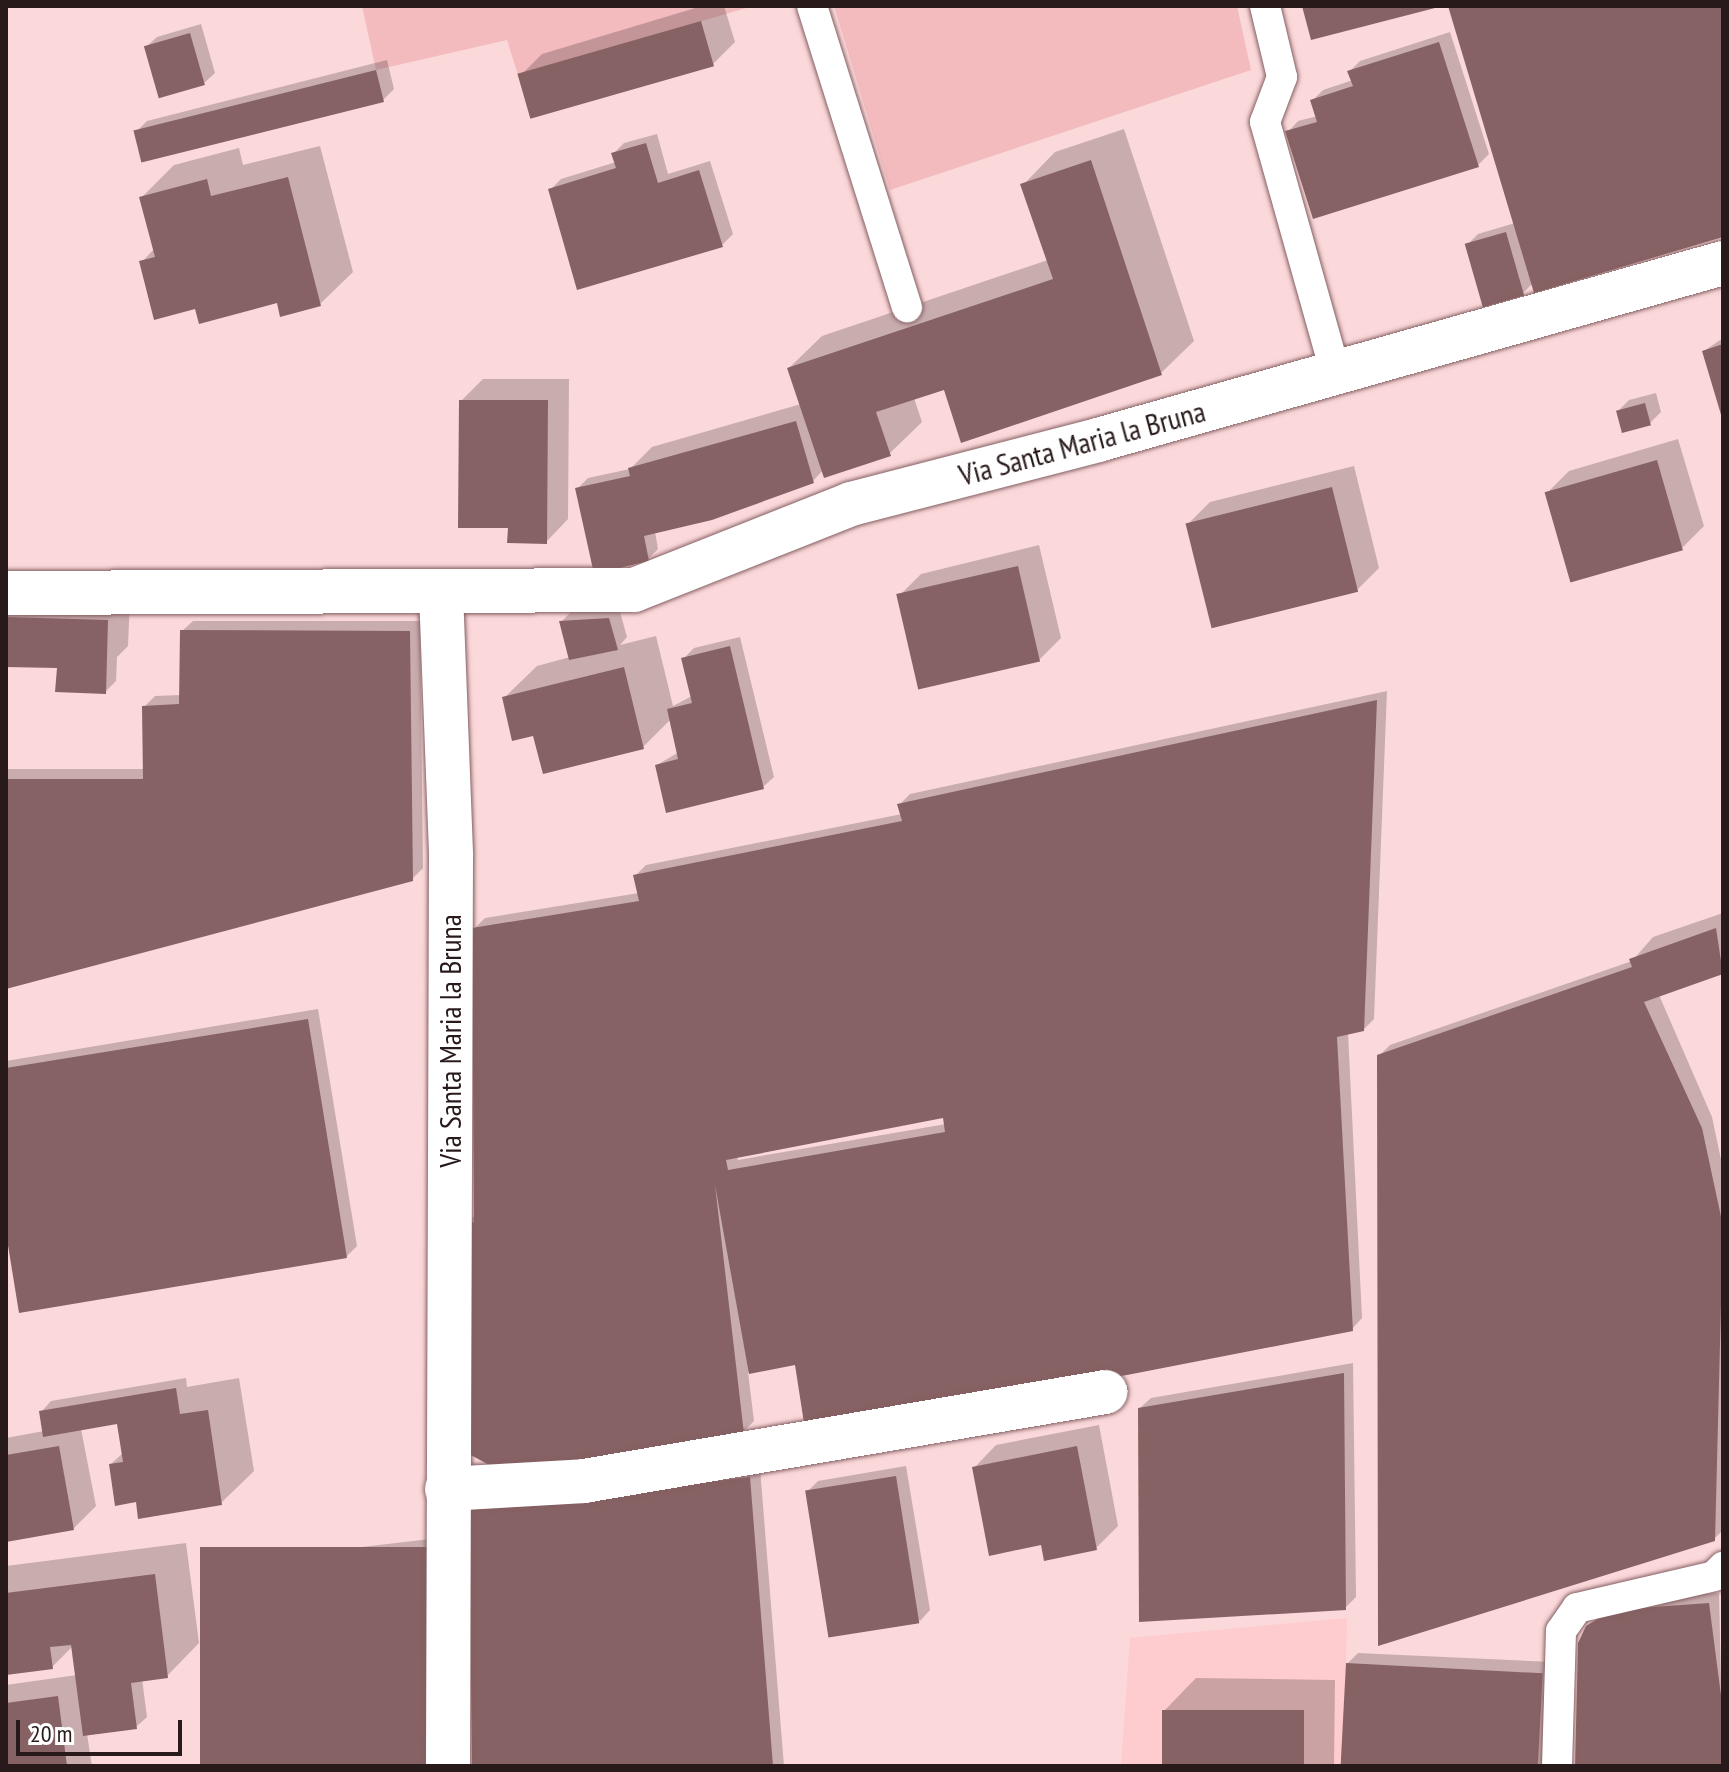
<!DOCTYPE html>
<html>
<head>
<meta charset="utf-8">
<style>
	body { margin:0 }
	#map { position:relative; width:1729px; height:1772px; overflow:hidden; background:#fbd8da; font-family:"PT Sans Narrow",sans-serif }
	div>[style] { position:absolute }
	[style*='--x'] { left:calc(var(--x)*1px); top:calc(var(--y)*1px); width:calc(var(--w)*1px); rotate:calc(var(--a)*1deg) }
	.built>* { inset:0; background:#fecbce }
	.green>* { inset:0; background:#f4bbbf }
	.shadow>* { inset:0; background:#0003 }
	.building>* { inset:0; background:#876264; transform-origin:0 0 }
	.roads { filter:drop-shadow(0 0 2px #845f62) drop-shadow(0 0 2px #845f62) }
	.service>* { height:30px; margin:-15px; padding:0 15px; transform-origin:15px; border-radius:15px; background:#fff }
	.minor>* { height:44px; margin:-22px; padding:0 22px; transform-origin:22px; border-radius:22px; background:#fff }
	span { translate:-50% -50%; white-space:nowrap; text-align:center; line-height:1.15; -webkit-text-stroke:6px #fff; paint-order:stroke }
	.street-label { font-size:30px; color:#28191a }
	.frame { position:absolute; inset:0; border:8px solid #28191a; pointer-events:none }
	.scale { position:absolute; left:16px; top:1720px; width:166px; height:36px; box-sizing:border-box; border:4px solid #28191a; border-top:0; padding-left:10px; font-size:24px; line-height:28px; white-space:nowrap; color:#28191a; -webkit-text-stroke:6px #fff; paint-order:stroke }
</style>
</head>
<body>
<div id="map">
	<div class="built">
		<i style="clip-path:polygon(1347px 1618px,1343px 1766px,1121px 1766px,1130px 1638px)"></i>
	</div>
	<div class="green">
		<i style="clip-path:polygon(362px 6px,753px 6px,518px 75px,507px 40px,376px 70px)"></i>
		<i style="clip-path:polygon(834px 6px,1237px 6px,1251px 70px,890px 190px)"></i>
	</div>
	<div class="shadow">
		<i style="clip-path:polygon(702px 6px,724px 6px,735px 42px,713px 64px,520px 76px,542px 54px)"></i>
		<i style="clip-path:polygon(1450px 6px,1723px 6px,1723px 235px,1533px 283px,1523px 293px,1468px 244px,1478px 234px,1515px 223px)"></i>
		<i style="clip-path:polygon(201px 24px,215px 73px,204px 83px,146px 47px,157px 37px)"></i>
		<i style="clip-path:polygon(1450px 32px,1489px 154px,1478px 165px,1288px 132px,1298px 121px,1318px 116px,1313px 100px,1323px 90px,1353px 80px,1350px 71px,1360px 61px)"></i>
		<i style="clip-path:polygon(387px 60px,394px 89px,383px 100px,136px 132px,147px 121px)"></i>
		<i style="clip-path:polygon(1124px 129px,1194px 341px,1161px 373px,945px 388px,914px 398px,922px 422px,889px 454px,823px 470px,813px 481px,655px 532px,658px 549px,648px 559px,577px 489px,588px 478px,630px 469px,652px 447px,801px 404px,789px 368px,822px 336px,1048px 260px,1023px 185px,1055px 152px)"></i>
		<i style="clip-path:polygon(657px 134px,668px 174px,710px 161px,733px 234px,722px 245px,578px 288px,550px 190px,561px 179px,616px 162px,613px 154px,624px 143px)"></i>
		<i style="clip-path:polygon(320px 146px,353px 272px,320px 304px,278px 301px,197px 306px,142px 262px,155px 248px,141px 198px,174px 165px,239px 148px,243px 165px)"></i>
		<i style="clip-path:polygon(1723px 338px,1723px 413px,1704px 351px)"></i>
		<i style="clip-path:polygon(483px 379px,569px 379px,568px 519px,546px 542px,510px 526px,461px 401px)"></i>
		<i style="clip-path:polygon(1656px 393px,1661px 412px,1650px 423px,1618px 411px,1629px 400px)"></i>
		<i style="clip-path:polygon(1678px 439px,1704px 526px,1682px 548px,1547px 493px,1569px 471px)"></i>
		<i style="clip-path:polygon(1354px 466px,1379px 568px,1357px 590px,1188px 524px,1210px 502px)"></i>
		<i style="clip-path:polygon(1039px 545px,1061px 638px,1039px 660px,899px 596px,921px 574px)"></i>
		<i style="clip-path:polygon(6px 595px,130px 598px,128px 646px,117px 657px,116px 681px,105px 692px,59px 667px,6px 665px)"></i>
		<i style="clip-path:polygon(619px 608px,627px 637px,620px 645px,656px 636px,673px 706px,692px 696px,683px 659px,694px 648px,740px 637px,774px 777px,763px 787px,657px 765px,679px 752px,671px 719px,643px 747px,535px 733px,504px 698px,537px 666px,570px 657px,561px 622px,572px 611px)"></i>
		<i style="clip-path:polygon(193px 621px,420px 621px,423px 868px,412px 879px,6px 987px,6px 769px,145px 769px,144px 707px,155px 696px,181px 695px,182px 631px)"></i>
		<i style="clip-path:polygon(evenodd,1387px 691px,1374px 1019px,1363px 1030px,1348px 1033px,1362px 1318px,1352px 1329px,796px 1362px,748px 1372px,754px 1421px,743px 1432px,464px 1226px,475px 1215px,474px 929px,485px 918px,639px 893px,635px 876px,646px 865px,902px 814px,899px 805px,910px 794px,1387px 691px,945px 1116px,946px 1124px,738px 1160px,737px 1156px,945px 1116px)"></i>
		<i style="clip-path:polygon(1723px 913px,1723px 971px,1659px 995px,1712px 1117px,1723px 1169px,1723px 1530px,1714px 1539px,1379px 1056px,1390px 1045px,1632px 961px,1653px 937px)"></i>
		<i style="clip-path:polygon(318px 1009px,357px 1246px,346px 1257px,6px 1220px,6px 1061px)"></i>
		<i style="clip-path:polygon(1353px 1363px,1356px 1597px,1345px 1608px,1140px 1408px,1151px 1398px)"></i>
		<i style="clip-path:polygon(186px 1378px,187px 1387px,239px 1378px,254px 1471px,221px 1503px,138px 1500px,111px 1464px,124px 1452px,119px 1422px,81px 1429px,96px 1506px,74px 1528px,6px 1540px,6px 1438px,44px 1431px,41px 1412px,51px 1401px)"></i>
		<i style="clip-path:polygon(1099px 1425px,1118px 1526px,1096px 1548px,1043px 1543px,974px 1468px,996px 1445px)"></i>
		<i style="clip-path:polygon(906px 1466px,930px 1610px,920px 1621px,807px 1492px,818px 1481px)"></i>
		<i style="clip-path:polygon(760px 1468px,784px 1766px,474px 1766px,471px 1511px,482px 1500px)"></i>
		<i style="clip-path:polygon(439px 1538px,205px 1766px,204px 1575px,214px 1564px)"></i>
		<i style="clip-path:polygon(186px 1543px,199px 1643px,167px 1676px,142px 1679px,147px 1717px,136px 1727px,87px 1734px,92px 1766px,6px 1766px,6px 1685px,77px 1675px,73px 1646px,52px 1667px,6px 1673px,6px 1566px)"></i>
		<i style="clip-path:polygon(1719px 1593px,1723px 1766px,1577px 1766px,1587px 1627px,1625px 1600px)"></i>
		<i style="clip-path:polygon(1358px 1653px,1553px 1662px,1550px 1766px,1345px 1766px,1348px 1663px)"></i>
		<i style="clip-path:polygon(1196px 1678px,1335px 1680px,1334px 1766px,1163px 1766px,1164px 1711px)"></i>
	</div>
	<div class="building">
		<i style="clip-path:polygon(1302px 6px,1439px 6px,1439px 7px,1311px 40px)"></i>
		<i style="clip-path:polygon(1448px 6px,1723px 6px,1723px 237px,1534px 293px)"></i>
		<i style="left:701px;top:21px;width:47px;height:191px;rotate:74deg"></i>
		<i style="left:190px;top:33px;width:54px;height:48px;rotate:74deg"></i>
		<i style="clip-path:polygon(1439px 42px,1479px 167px,1313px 219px,1285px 131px,1317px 122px,1310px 100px,1353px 86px,1347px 71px)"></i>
		<i style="left:376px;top:70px;width:33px;height:250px;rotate:76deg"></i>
		<i style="clip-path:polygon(646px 143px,658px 183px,699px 170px,723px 247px,577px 290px,548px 189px,616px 168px,611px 153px)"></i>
		<i style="clip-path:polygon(1091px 160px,1162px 375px,961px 443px,944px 390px,876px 412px,891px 456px,824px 478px,787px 368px,1053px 279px,1020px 184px)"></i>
		<i style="clip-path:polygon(288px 177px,321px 306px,280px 317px,277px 303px,199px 324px,195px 309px,154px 320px,139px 261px,155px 257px,139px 197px,207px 179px,211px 196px)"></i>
		<i style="left:1506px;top:232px;width:66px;height:43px;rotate:74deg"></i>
		<i style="clip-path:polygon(1723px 344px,1723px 418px,1722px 418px,1702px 351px)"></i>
		<i style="clip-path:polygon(459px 400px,548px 400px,547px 544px,507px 543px,508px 528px,458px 528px)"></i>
		<i style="left:1645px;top:403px;width:23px;height:30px;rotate:75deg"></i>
		<i style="clip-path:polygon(796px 421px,814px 483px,712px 520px,644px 536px,649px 561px,594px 574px,575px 488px,630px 476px,628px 468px)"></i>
		<i style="left:1657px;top:460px;width:94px;height:117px;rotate:74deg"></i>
		<i style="left:1332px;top:487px;width:108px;height:151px;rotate:76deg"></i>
		<i style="left:1018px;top:566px;width:98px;height:125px;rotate:77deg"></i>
		<i style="clip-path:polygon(6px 617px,108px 620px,106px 694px,55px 692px,57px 668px,6px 667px)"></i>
		<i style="clip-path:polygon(609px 618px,618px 650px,569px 660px,559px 621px)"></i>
		<i style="clip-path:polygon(180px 630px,410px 631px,413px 881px,6px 989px,6px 779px,143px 779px,142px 706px,179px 704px)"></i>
		<i style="clip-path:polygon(730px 646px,764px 789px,666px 813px,655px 765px,678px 759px,667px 709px,692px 703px,681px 658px)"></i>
		<i style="clip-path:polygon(624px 667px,644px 749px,543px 774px,533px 736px,512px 741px,502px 697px)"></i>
		<i style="clip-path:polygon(evenodd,1377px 700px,1364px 1031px,1337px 1037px,1353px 1331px,1127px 1375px,804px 1423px,795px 1365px,749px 1374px,715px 1185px,744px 1434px,502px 1472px,469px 1454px,462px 1225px,474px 1222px,472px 928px,639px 901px,633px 875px,902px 821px,897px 804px,1377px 700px,943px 1118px,945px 1132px,728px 1170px,726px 1160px,943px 1118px)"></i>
		<i style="clip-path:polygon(1716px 928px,1723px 974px,1644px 1002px,1702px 1128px,1723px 1226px,1715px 1541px,1378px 1646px,1377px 1055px,1632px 967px,1629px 959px)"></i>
		<i style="clip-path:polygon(308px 1019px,347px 1258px,19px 1313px,6px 1233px,6px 1068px)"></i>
		<i style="clip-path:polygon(1344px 1373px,1346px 1610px,1139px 1622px,1138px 1408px)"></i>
		<i style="clip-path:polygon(176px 1388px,180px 1414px,208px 1410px,222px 1505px,138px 1519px,136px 1502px,115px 1506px,109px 1464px,123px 1462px,117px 1424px,43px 1437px,39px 1411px)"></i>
		<i style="clip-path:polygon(59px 1446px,74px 1530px,6px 1542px,6px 1455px)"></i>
		<i style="clip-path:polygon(1077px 1446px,1097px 1550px,1044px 1561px,1041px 1545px,989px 1556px,972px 1467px)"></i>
		<i style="left:896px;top:1476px;width:149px;height:92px;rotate:81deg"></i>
		<i style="clip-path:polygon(750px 1477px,773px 1766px,472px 1766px,469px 1510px)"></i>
		<i style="left:429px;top:1547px;width:219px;height:229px;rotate:90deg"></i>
		<i style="clip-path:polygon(155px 1574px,168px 1678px,131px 1683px,137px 1729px,83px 1736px,71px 1645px,50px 1647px,53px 1669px,6px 1675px,6px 1593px)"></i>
		<i style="clip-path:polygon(1709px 1603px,1723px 1711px,1723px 1766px,1575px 1766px,1578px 1643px,1586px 1626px,1612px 1610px)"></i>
		<i style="left:1346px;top:1663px;width:197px;height:103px;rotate:3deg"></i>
		<i style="clip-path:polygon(58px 1696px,67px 1766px,6px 1766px,6px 1703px)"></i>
		<i style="left:1162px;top:1710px;width:142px;height:56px"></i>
	</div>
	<div class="roads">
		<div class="service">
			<i style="--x:812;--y:6;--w:316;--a:72.5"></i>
			<i style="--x:1265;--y:6;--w:73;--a:76.5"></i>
			<i style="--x:1282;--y:77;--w:48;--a:110.7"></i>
			<i style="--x:1265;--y:122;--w:262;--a:74.3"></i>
			<i style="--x:1557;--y:1766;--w:135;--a:-88.3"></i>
			<i style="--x:1561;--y:1631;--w:28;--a:-55"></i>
			<i style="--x:1577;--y:1608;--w:141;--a:-13.1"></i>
			<i style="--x:1714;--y:1576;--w:13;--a:-45"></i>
		</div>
		<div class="minor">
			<i style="--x:441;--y:592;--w:264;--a:87.8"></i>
			<i style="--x:451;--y:856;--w:910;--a:90.19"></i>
			<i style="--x:6;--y:593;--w:628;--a:-0.27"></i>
			<i style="--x:634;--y:590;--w:233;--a:-21.6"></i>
			<i style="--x:851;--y:504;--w:255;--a:-14.5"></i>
			<i style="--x:1098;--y:440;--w:650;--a:-15.81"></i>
			<i style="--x:447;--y:1489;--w:137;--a:-3.3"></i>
			<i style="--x:584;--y:1481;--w:529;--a:-9.69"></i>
		</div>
	</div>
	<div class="street-label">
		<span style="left:1082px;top:443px;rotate:-15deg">Via Santa Maria la Bruna</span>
		<span style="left:450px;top:1041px;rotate:-90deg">Via Santa Maria la Bruna</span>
	</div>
	<div class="frame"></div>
	<div class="scale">20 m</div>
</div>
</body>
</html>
